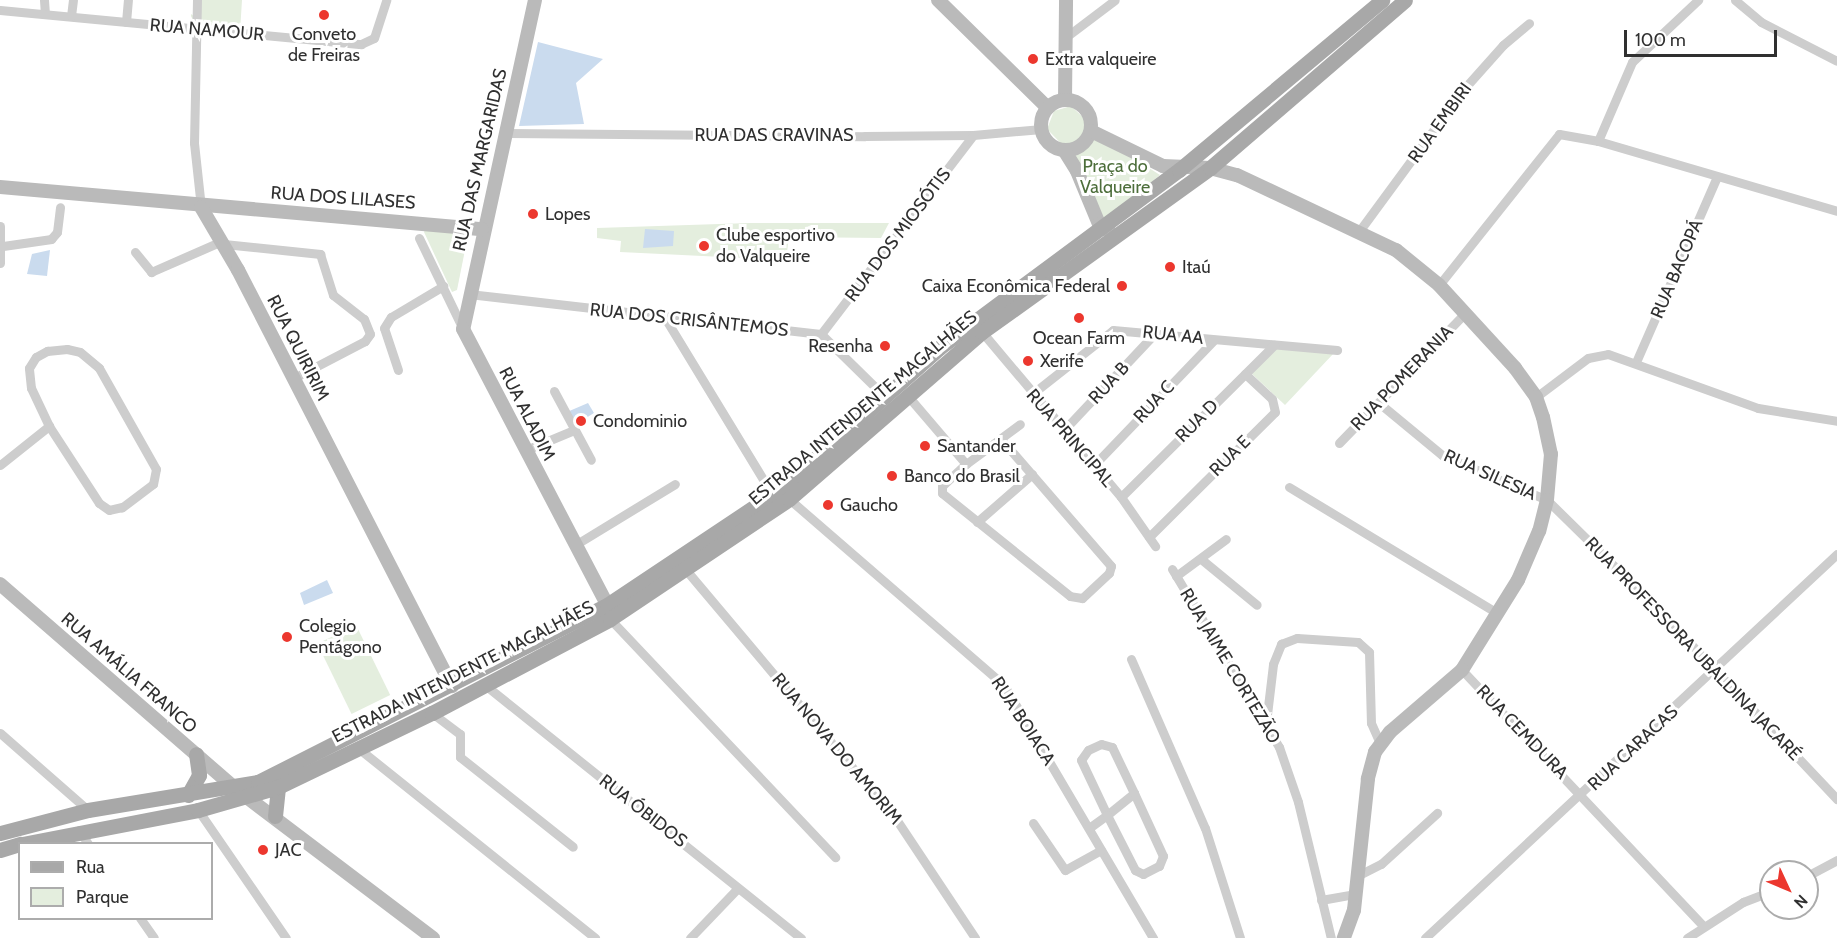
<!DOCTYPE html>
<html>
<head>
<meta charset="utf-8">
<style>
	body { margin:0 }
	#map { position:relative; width:1837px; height:938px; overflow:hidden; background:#fff; font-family:Cabin,sans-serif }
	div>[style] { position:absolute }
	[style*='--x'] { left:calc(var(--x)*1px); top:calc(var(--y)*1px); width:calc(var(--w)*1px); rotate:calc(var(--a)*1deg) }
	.green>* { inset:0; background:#e4eede; transform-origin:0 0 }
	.water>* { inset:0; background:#cadbee }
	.street>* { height:9px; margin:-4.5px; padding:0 4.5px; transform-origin:4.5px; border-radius:4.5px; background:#cdcdcd }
	.secondary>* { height:14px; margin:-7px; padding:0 7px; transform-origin:7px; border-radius:7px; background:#bababa }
	.secondary>.ring { margin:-7px; padding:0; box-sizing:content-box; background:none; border:14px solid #bababa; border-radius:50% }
	.primary>* { height:15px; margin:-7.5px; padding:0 7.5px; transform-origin:7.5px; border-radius:7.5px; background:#a8a8a8 }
	.dots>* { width:16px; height:16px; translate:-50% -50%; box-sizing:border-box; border:3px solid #fff; border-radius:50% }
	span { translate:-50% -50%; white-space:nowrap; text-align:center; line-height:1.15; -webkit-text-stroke:6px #fff; paint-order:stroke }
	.street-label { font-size:18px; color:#303030 }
	.poi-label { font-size:18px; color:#303030 }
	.left { translate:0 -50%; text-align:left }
	.right { translate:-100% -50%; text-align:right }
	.park-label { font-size:18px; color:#4d6e3b }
	.legend { position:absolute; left:18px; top:842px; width:195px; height:78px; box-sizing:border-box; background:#fff; border:2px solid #acacac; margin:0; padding:8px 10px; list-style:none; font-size:18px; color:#303030 }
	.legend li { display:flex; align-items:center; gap:12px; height:30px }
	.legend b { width:30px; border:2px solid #acacac }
	.north { position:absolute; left:1759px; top:860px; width:60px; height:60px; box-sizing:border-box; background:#fff; border:2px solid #acacac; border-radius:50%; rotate:134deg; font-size:16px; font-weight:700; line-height:24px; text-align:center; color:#303030 }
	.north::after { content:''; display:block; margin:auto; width:21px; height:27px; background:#ec372e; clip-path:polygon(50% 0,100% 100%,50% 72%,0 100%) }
	.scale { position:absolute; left:1624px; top:30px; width:153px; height:27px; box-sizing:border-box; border:3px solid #303030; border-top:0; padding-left:8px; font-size:18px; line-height:21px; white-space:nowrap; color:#303030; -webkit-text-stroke:4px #fff; paint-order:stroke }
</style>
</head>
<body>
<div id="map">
	<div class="green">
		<i style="clip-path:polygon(201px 0,242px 0,240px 32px,190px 25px,191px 14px,199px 20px)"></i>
		<i style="clip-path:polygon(1071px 106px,1085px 119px,1086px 128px,1160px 175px,1105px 221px,1078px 161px,1047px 129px,1054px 111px)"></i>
		<i style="clip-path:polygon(750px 223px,889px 223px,881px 238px,789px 237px,786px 260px,620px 252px,621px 241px,597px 238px,597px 228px)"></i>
		<i style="clip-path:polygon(426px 227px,465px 234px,467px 240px,457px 290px,452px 292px,424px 232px)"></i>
		<i style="clip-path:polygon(1275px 348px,1334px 353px,1285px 405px,1251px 373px)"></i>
		<i style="left:356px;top:625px;width:78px;height:43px;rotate:64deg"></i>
	</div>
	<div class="water">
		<i style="clip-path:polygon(538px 42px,603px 59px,576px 83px,584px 124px,519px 126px)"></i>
		<i style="clip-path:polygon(645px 229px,674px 231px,673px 246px,643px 248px)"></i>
		<i style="clip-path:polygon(50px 250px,47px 276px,27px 274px,32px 254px)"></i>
		<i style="clip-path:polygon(588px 403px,594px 413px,573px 426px,567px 412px)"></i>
		<i style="clip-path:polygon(327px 580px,333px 593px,304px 605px,300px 593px)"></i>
	</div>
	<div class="street">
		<i style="--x:44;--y:0;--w:14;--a:86"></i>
		<i style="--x:197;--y:0;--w:143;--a:91.2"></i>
		<i style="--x:194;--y:143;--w:64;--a:83.8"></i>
		<i style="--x:1735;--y:0;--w:34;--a:40"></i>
		<i style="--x:1761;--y:22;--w:85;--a:27.2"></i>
		<i style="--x:0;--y:10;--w:363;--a:5.4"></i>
		<i style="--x:361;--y:44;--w:14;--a:-25"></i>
		<i style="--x:374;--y:38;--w:40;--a:-72"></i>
		<i style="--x:71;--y:16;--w:16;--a:-83"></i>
		<i style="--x:126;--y:22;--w:22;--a:-85"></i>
		<i style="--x:1066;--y:37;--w:61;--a:-37.1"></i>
		<i style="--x:506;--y:133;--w:359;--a:0.5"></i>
		<i style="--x:865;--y:136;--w:108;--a:-0.5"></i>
		<i style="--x:973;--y:135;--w:69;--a:-5"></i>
		<i style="--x:1598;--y:141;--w:86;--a:-66.7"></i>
		<i style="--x:1632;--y:62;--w:91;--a:-43.2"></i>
		<i style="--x:0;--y:226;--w:37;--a:90"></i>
		<i style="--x:1360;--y:230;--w:172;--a:-53.7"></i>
		<i style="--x:1462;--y:91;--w:62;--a:-48.3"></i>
		<i style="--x:1503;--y:45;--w:34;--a:-40"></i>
		<i style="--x:419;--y:238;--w:101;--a:64.2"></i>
		<i style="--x:224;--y:244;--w:97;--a:5.9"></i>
		<i style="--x:320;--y:254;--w:43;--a:72.4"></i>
		<i style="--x:333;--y:295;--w:39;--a:38"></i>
		<i style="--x:364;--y:319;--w:16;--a:68"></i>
		<i style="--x:370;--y:334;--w:9;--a:126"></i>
		<i style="--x:365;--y:341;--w:80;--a:152.5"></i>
		<i style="--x:3;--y:246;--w:49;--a:-8.3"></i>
		<i style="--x:51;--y:239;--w:9;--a:-49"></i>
		<i style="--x:57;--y:232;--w:25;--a:-83"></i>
		<i style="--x:135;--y:252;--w:26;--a:51"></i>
		<i style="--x:151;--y:272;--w:77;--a:-23.6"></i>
		<i style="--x:1439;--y:285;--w:193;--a:-51.5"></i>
		<i style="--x:1559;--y:134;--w:40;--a:10"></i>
		<i style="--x:1598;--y:141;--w:249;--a:16.3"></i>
		<i style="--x:469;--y:294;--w:354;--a:6.5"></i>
		<i style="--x:821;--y:334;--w:90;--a:44.5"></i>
		<i style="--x:665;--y:318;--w:206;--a:58.7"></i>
		<i style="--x:982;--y:332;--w:216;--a:49.9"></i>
		<i style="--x:1121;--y:497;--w:60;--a:55.2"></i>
		<i style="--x:821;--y:334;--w:250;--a:-52.6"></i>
		<i style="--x:67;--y:349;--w:13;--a:13"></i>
		<i style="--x:80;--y:352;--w:25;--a:40"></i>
		<i style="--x:99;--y:368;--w:116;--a:60.6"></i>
		<i style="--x:156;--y:469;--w:15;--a:101"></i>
		<i style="--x:153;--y:484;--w:39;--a:143"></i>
		<i style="--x:122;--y:507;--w:13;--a:167"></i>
		<i style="--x:109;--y:510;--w:12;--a:-145"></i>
		<i style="--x:99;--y:503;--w:92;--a:-123"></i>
		<i style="--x:49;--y:426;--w:42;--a:-115.3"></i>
		<i style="--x:31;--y:388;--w:20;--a:-96"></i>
		<i style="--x:29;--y:368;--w:13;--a:-58"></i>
		<i style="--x:36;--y:357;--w:13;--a:-29"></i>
		<i style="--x:47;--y:351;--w:20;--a:-6"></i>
		<i style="--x:1636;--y:362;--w:202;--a:-66.4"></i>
		<i style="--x:398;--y:370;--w:44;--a:-108.4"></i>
		<i style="--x:384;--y:328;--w:13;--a:-58"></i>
		<i style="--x:391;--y:317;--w:61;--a:-30.8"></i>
		<i style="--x:554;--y:391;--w:78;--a:61.8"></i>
		<i style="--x:1032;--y:394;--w:103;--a:-38.3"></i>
		<i style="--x:1113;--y:330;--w:225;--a:5.1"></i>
		<i style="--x:907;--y:395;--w:91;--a:49.5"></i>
		<i style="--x:1536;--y:397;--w:65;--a:-36.9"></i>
		<i style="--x:1588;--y:358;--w:20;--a:-11"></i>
		<i style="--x:1608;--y:354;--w:159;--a:19.8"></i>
		<i style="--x:1758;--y:408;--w:80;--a:9.3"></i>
		<i style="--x:1379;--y:403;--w:82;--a:39.5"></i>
		<i style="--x:1442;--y:455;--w:114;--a:23.2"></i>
		<i style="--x:1547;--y:500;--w:150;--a:44.5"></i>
		<i style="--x:1654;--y:605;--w:267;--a:46.7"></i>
		<i style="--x:1063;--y:431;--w:133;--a:-46.8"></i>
		<i style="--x:1001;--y:439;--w:168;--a:49.1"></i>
		<i style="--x:1111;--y:566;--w:7;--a:106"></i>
		<i style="--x:1109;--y:573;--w:37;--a:137"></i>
		<i style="--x:1082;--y:598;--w:12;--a:-171"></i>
		<i style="--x:1070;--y:596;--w:164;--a:-141.2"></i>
		<i style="--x:942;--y:493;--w:7;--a:-90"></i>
		<i style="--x:942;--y:486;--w:33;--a:-43"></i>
		<i style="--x:966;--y:464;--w:67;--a:-36.5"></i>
		<i style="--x:1339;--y:443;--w:181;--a:-45.9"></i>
		<i style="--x:526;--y:450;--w:52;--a:-22.6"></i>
		<i style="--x:0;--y:465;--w:63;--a:-38.5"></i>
		<i style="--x:1094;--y:465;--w:173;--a:-46.2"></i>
		<i style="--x:1289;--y:487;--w:245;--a:31.2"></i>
		<i style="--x:1121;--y:497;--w:216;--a:-44.8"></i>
		<i style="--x:789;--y:499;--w:284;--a:40.9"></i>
		<i style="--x:1004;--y:685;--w:294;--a:59.5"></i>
		<i style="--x:977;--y:522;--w:73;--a:-41.1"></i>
		<i style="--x:1149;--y:537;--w:177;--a:-44.8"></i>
		<i style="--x:1275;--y:412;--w:13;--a:-103"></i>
		<i style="--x:1272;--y:399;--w:37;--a:-137"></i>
		<i style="--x:575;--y:545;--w:117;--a:-31.4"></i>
		<i style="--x:1201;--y:559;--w:72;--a:39.4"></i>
		<i style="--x:1172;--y:569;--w:208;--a:59"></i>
		<i style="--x:1279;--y:747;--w:58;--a:70.9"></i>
		<i style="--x:1298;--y:802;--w:140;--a:76.4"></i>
		<i style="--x:686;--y:570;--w:326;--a:49.9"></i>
		<i style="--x:896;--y:819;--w:143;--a:56.4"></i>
		<i style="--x:1176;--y:576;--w:62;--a:-36.5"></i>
		<i style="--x:610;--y:619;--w:328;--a:46.6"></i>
		<i style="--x:1131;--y:659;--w:184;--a:66.4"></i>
		<i style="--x:1205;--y:828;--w:115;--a:72.3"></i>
		<i style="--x:1462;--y:670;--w:352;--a:46.7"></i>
		<i style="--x:485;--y:685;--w:405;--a:38.7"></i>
		<i style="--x:432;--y:713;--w:35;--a:37"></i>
		<i style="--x:460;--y:734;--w:23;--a:90"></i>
		<i style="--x:460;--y:757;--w:144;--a:38.5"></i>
		<i style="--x:1266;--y:723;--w:59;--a:-83.2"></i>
		<i style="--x:1273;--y:664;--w:22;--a:-68"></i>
		<i style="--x:1281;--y:644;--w:17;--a:-21"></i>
		<i style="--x:1297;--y:638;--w:61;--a:3.8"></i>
		<i style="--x:1358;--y:642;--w:15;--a:42"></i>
		<i style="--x:1369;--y:652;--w:71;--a:88.4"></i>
		<i style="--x:1371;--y:723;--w:22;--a:66"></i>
		<i style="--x:0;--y:733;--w:117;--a:41.2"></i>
		<i style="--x:358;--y:748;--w:304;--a:38.7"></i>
		<i style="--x:198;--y:810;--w:155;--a:55.5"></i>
		<i style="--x:1033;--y:823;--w:57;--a:55.8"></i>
		<i style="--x:1065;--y:870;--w:41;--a:-29.1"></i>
		<i style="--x:1089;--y:828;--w:22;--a:-36"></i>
		<i style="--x:1107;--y:815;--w:35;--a:-39"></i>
		<i style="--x:1134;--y:793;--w:51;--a:-115.6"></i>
		<i style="--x:1112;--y:747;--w:11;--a:-165"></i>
		<i style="--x:1101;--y:744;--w:14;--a:155"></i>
		<i style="--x:1088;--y:750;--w:12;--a:125"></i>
		<i style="--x:1081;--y:760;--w:61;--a:64.7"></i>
		<i style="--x:1107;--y:815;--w:62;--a:63"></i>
		<i style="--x:1135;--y:870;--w:9;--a:27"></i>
		<i style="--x:1143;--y:874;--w:18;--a:-27"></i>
		<i style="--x:1159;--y:866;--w:11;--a:-68"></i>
		<i style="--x:1163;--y:856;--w:69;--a:-114.7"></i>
		<i style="--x:79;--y:830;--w:17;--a:57"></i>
		<i style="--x:1357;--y:876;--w:27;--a:-27"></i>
		<i style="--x:1381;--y:864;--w:76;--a:-42.3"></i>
		<i style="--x:1807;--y:876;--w:34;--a:-28"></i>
		<i style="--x:1321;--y:900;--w:35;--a:-10"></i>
		<i style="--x:140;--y:918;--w:24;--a:55"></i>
		<i style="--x:690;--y:938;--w:69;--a:-46.2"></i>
		<i style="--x:1425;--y:938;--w:563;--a:-42.99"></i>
		<i style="--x:1687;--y:938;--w:67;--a:-32.7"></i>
		<i style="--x:1743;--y:902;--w:30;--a:-21"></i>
	</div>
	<div class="secondary">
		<i style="--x:535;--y:0;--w:337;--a:102.3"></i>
		<i style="--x:463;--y:329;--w:311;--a:62.4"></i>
		<i style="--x:938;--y:0;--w:154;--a:44.5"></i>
		<i style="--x:1065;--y:100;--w:100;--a:-89.4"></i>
		<i class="ring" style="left:1041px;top:100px;width:36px;height:36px"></i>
		<i style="--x:1091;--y:131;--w:80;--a:25.9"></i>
		<i style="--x:1163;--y:166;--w:47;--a:2.4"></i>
		<i style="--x:1210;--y:168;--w:28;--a:15"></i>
		<i style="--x:1237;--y:175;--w:176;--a:25.3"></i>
		<i style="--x:1396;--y:250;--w:55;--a:39.1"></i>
		<i style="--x:1439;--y:285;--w:113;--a:47.5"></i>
		<i style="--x:1515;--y:368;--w:36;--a:54"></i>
		<i style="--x:1536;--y:397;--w:21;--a:71"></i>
		<i style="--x:1543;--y:417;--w:38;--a:78"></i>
		<i style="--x:1551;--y:454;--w:46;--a:95"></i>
		<i style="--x:1547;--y:500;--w:32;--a:104"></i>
		<i style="--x:1539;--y:531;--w:53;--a:113.2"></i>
		<i style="--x:1518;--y:580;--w:106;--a:121.9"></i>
		<i style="--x:1462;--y:670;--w:95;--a:139.3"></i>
		<i style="--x:1390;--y:732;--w:25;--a:127"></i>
		<i style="--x:1375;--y:752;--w:28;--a:105"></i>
		<i style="--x:1368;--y:779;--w:132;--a:96.1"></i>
		<i style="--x:1354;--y:910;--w:30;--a:110"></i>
		<i style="--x:1064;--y:150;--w:25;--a:58"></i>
		<i style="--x:1077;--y:171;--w:57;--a:67.5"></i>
		<i style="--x:1099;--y:224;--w:15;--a:37"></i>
		<i style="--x:0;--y:187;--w:484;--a:5"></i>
		<i style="--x:201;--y:207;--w:73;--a:59.6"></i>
		<i style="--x:238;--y:270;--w:468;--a:62.8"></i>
		<i style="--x:0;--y:584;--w:313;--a:41"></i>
		<i style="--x:236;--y:789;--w:247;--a:37.1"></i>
	</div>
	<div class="primary">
		<i style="--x:188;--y:795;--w:23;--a:-61"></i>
		<i style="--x:199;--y:775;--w:21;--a:-98"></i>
		<i style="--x:275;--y:816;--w:29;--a:-84"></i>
		<i style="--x:0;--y:833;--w:91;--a:-14.6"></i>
		<i style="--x:88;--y:810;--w:172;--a:-9.4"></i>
		<i style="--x:258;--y:782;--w:391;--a:-26.9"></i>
		<i style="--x:607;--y:605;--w:209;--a:-33.7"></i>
		<i style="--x:781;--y:489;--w:212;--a:-41.7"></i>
		<i style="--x:939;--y:348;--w:299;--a:-36.6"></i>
		<i style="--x:1179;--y:170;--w:265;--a:-39.9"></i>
		<i style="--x:22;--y:844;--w:179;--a:-10.9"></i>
		<i style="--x:198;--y:810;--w:83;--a:-16"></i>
		<i style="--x:278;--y:787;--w:171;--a:-25.7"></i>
		<i style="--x:432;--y:713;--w:201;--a:-27.8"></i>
		<i style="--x:610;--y:619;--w:216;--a:-33.8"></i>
		<i style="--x:789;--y:499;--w:255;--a:-40.9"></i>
		<i style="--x:982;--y:332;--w:281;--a:-35.7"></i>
		<i style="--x:1210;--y:168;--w:257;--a:-40.7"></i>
		<i style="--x:0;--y:850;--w:21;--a:-17"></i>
	</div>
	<div class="dots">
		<i style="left:324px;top:15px;background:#ec372e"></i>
		<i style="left:1033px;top:59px;background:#ec372e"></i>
		<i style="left:533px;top:214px;background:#ec372e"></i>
		<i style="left:704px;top:246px;background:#ec372e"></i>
		<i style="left:1170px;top:267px;background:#ec372e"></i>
		<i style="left:1122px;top:286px;background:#ec372e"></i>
		<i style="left:1079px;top:318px;background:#ec372e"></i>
		<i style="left:885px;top:346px;background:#ec372e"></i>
		<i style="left:1028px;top:361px;background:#ec372e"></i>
		<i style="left:581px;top:421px;background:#ec372e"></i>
		<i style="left:925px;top:446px;background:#ec372e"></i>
		<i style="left:892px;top:476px;background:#ec372e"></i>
		<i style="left:828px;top:505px;background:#ec372e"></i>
		<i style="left:287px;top:637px;background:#ec372e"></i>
		<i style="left:263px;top:850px;background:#ec372e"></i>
	</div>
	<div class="street-label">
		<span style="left:207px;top:30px;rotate:5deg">RUA NAMOUR</span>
		<span style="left:1440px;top:123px;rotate:-54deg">RUA EMBIRI</span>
		<span style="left:774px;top:135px">RUA DAS CRAVINAS</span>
		<span style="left:480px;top:160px;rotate:-77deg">RUA DAS MARGARIDAS</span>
		<span style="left:343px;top:198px;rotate:4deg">RUA DOS LILASES</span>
		<span style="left:898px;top:235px;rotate:-53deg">RUA DOS MIOSÓTIS</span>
		<span style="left:1677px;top:269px;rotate:-67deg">RUA BACOPÁ</span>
		<span style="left:689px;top:320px;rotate:6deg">RUA DOS CRISÂNTEMOS</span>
		<span style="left:1173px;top:335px;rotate:6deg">RUA AA</span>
		<span style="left:298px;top:348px;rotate:63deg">RUA QUIRIRIM</span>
		<span style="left:1402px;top:378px;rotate:-46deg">RUA POMERANIA</span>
		<span style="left:1109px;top:383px;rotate:-47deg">RUA B</span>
		<span style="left:1154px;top:402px;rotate:-47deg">RUA C</span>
		<span style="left:863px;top:408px;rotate:-40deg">ESTRADA INTENDENTE MAGALHÃES</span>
		<span style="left:527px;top:414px;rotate:63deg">RUA ALADIM</span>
		<span style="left:1197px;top:421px;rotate:-45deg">RUA D</span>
		<span style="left:1070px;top:438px;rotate:49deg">RUA PRINCIPAL</span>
		<span style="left:1230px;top:456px;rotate:-45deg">RUA E</span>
		<span style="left:1490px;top:475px;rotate:24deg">RUA SILESIA</span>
		<span style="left:1693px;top:649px;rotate:46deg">RUA PROFESSORA UBALDINA JACARÉ</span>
		<span style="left:1230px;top:666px;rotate:59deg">RUA JAIME CORTEZÃO</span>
		<span style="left:463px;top:672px;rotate:-27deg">ESTRADA INTENDENTE MAGALHÃES</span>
		<span style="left:129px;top:673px;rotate:41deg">RUA AMÁLIA FRANCO</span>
		<span style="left:1023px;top:721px;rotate:57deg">RUA BOIACA</span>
		<span style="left:1522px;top:732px;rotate:46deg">RUA CEMDURA</span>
		<span style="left:1633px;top:748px;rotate:-43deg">RUA CARACAS</span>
		<span style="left:837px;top:749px;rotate:50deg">RUA NOVA DO AMORIM</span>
		<span style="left:643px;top:811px;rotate:38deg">RUA ÓBIDOS</span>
	</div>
	<div class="poi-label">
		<span style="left:324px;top:45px">Conveto<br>de Freiras</span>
		<span class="left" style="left:1045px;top:59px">Extra valqueire</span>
		<span class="left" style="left:545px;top:214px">Lopes</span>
		<span class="left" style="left:716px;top:246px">Clube esportivo<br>do Valqueire</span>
		<span class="left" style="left:1182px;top:267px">Itaú</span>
		<span class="right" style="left:1110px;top:286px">Caixa Econômica Federal</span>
		<span style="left:1079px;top:338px">Ocean Farm</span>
		<span class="right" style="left:873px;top:346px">Resenha</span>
		<span class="left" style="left:1040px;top:361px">Xerife</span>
		<span class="left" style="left:593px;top:421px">Condominio</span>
		<span class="left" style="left:937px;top:446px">Santander</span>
		<span class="left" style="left:904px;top:476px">Banco do Brasil</span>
		<span class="left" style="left:840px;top:505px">Gaucho</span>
		<span class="left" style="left:299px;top:637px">Colegio<br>Pentágono</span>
		<span class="left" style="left:275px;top:850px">JAC</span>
	</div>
	<div class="park-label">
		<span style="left:1115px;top:177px">Praça do<br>Valqueire</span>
	</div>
	<ul class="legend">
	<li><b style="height:8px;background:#a8a8a8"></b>Rua</li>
	<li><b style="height:16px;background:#e4eede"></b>Parque</li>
	</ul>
	<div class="north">N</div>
	<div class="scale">100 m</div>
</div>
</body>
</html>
